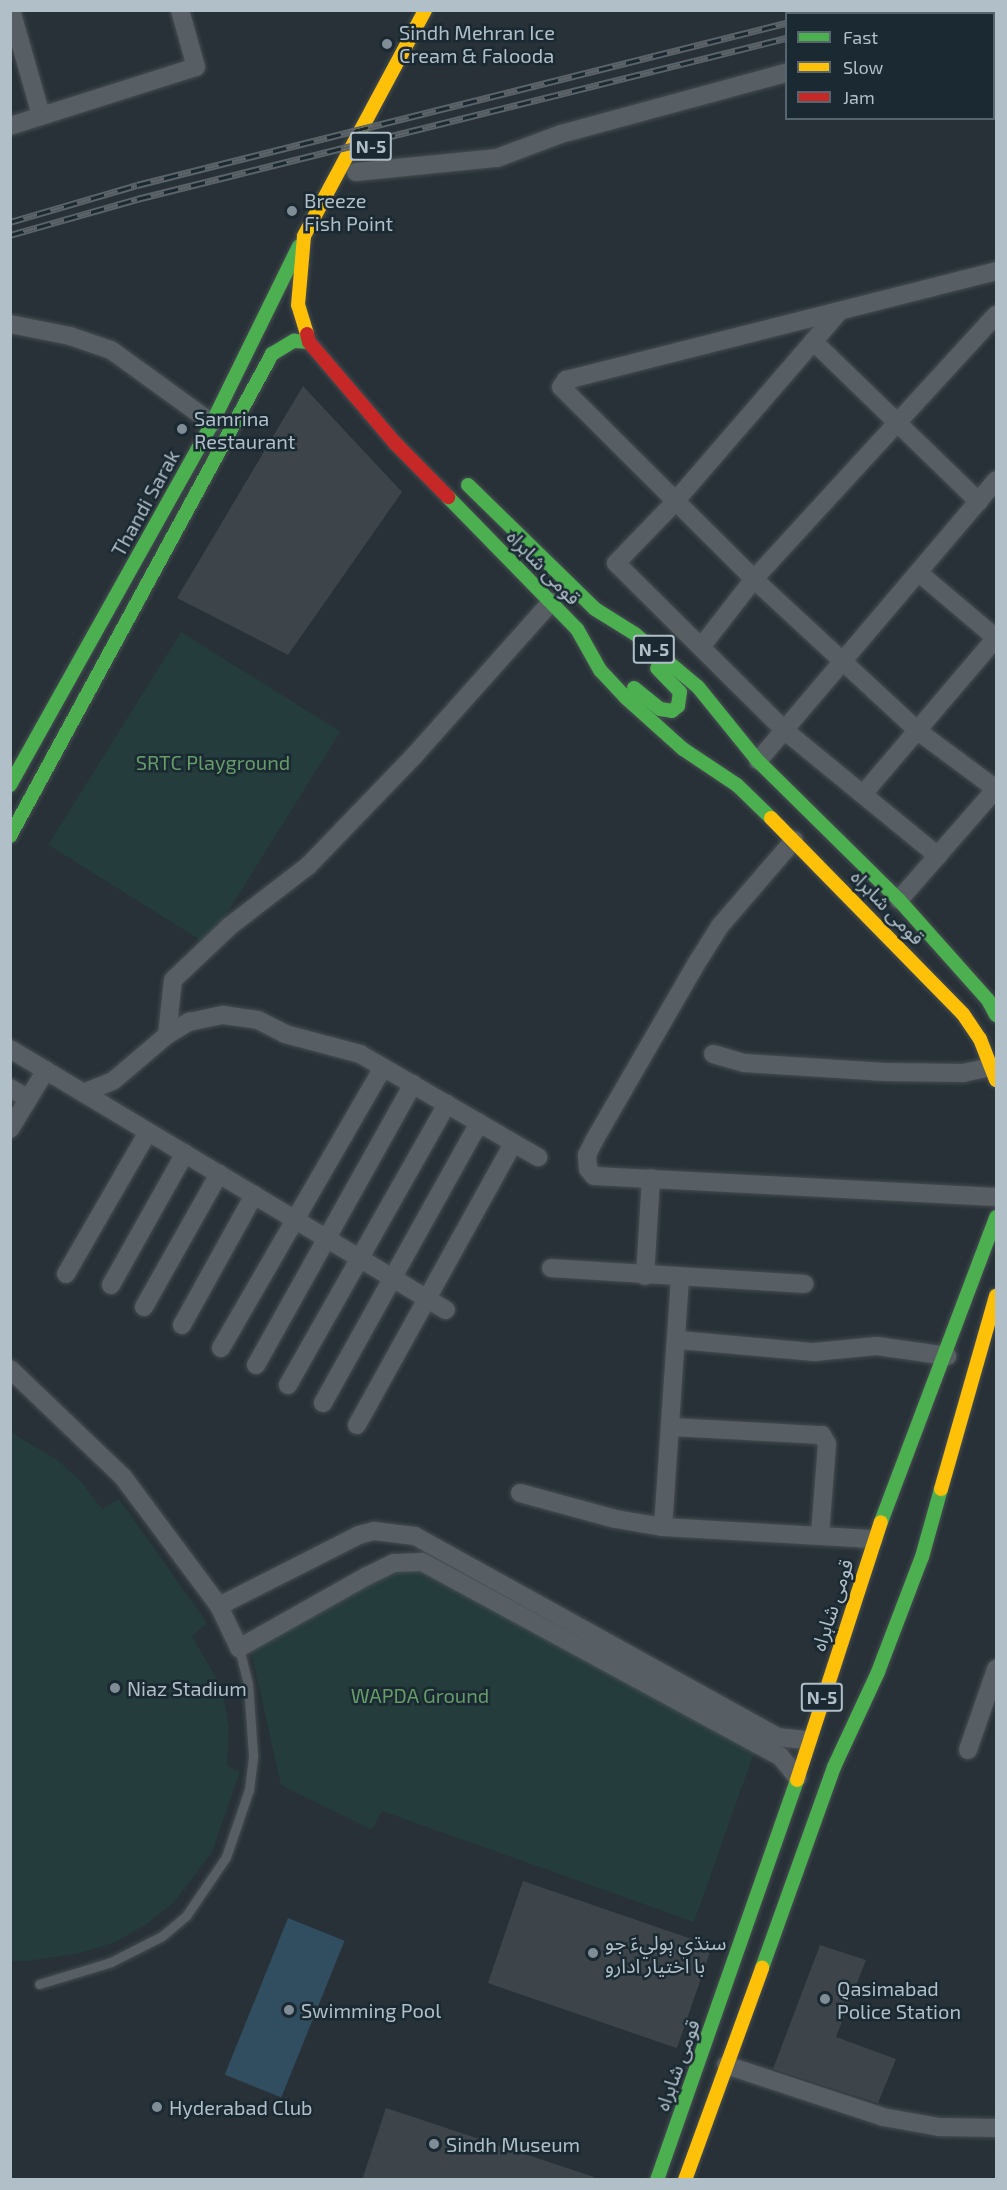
<!DOCTYPE html>
<html>
<head>
<meta charset="utf-8">
<style>
	body { margin:0 }
	#map { position:relative; width:1007px; height:2190px; overflow:hidden; background:#273137; font-family:"Exo 2","Noto Sans Arabic",sans-serif }
	div>[style] { position:absolute }
	[style*='--x'] { left:calc(var(--x)*1px); top:calc(var(--y)*1px); width:calc(var(--w)*1px); rotate:calc(var(--a)*1deg) }
	.green>* { inset:0; background:#243c3b; transform-origin:0 0 }
	.water>* { inset:0; background:#314d60; transform-origin:0 0 }
	.building>* { inset:0; background:#3d454a; transform-origin:0 0 }
	.roads { filter:drop-shadow(0 0 2px #464d51) drop-shadow(0 0 2px #464d51) }
	.lane>* { height:9px; margin:-4.5px; padding:0 4.5px; transform-origin:4.5px; border-radius:4.5px; background:#585f64 }
	.street>* { height:18px; margin:-9px; padding:0 9px; transform-origin:9px; border-radius:9px; background:#585f64 }
	.fast>* { height:14px; margin:-7px; padding:0 7px; transform-origin:7px; border-radius:7px; background:#4caf50 }
	.slow>* { height:14px; margin:-7px; padding:0 7px; transform-origin:7px; border-radius:7px; background:#ffc107 }
	.jam>* { height:14px; margin:-7px; padding:0 7px; transform-origin:7px; border-radius:7px; background:#c62828 }
	.rail>* { height:7px; margin-top:-3.5px; transform-origin:0; background:repeating-linear-gradient(90deg,#1a2932 0 14px,#5b6368 0 28px); box-sizing:border-box; border-block:2px solid #5b6368 }
	.dots>* { width:16px; height:16px; translate:-50% -50%; box-sizing:border-box; border:3px solid #1a2932; border-radius:50% }
	span { translate:-50% -50%; white-space:nowrap; text-align:center; line-height:1.15; -webkit-text-stroke:5px #1a2932; paint-order:stroke }
	.shield-label span { padding:2px 4px; background:#1a2932; border:2px solid; border-radius:4px; -webkit-text-stroke-width:0 }
	.shield-label { font-size:18px; color:#b1bfc9; font-weight:700 }
	.poi-label { font-size:20px; color:#b1bfc9 }
	.left { translate:0 -50%; text-align:left }
	.street-label { font-size:20px; color:#b1bfc9 }
	.park-label { font-size:20px; color:#669c68 }
	.frame { position:absolute; inset:0; border:12px solid #b1bfc9; pointer-events:none }
	.legend { position:absolute; left:785px; top:12px; width:210px; height:108px; box-sizing:border-box; background:#1a2932; border:2px solid #56656e; margin:0; padding:8px 10px; list-style:none; font-size:18px; color:#b1bfc9 }
	.legend li { display:flex; align-items:center; gap:12px; height:30px }
	.legend b { width:30px; border:2px solid #56656e }
</style>
</head>
<body>
<div id="map">
	<div class="green">
		<i style="left:181px;top:632px;width:188px;height:251px;rotate:32deg"></i>
		<i style="clip-path:polygon(11px 1432px,57px 1460px,79px 1479px,102px 1509px,119px 1499px,207px 1623px,192px 1636px,214px 1674px,224px 1701px,229px 1728px,227px 1765px,240px 1772px,212px 1852px,174px 1902px,148px 1923px,116px 1942px,80px 1953px,28px 1961px,10px 1961px)"></i>
		<i style="clip-path:polygon(419px 1553px,755px 1750px,694px 1922px,382px 1811px,372px 1830px,281px 1785px,251px 1651px)"></i>
	</div>
	<div class="water">
		<i style="left:288px;top:1918px;width:61px;height:169px;rotate:22deg"></i>
	</div>
	<div class="building">
		<i style="clip-path:polygon(303px 386px,402px 492px,288px 655px,177px 598px)"></i>
		<i style="left:523px;top:1881px;width:200px;height:108px;rotate:19deg"></i>
		<i style="clip-path:polygon(820px 1945px,866px 1960px,836px 2037px,896px 2059px,878px 2103px,773px 2069px)"></i>
		<i style="clip-path:polygon(386px 2108px,594px 2177px,594px 2180px,362px 2180px)"></i>
	</div>
	<div class="roads">
		<div class="lane">
			<i style="--x:39;--y:1984;--w:75;--a:-17"></i>
			<i style="--x:111;--y:1962;--w:57;--a:-27"></i>
			<i style="--x:162;--y:1936;--w:31;--a:-40"></i>
			<i style="--x:186;--y:1916;--w:71;--a:-55.9"></i>
			<i style="--x:226;--y:1857;--w:71;--a:-71.1"></i>
			<i style="--x:249;--y:1790;--w:35;--a:-83"></i>
			<i style="--x:253;--y:1755;--w:71;--a:-94"></i>
			<i style="--x:248;--y:1684;--w:37;--a:-104"></i>
		</div>
		<div class="street">
			<i style="--x:11;--y:10;--w:109;--a:74.1"></i>
			<i style="--x:994;--y:16;--w:2;--a:-27"></i>
			<i style="--x:10;--y:126;--w:195;--a:-17.6"></i>
			<i style="--x:196;--y:67;--w:59;--a:-105.7"></i>
			<i style="--x:356;--y:172;--w:142;--a:-5.7"></i>
			<i style="--x:497;--y:158;--w:68;--a:-20.6"></i>
			<i style="--x:561;--y:134;--w:233;--a:-15.2"></i>
			<i style="--x:837;--y:314;--w:248;--a:130.8"></i>
			<i style="--x:675;--y:502;--w:85;--a:134"></i>
			<i style="--x:616;--y:563;--w:237;--a:44.8"></i>
			<i style="--x:784;--y:730;--w:199;--a:39.3"></i>
			<i style="--x:10;--y:324;--w:61;--a:11.3"></i>
			<i style="--x:70;--y:336;--w:43;--a:18.9"></i>
			<i style="--x:111;--y:350;--w:125;--a:35.9"></i>
			<i style="--x:813;--y:341;--w:231;--a:44.1"></i>
			<i style="--x:919;--y:573;--w:101;--a:40.2"></i>
			<i style="--x:701;--y:647;--w:86;--a:-52.1"></i>
			<i style="--x:754;--y:579;--w:358;--a:-47.5"></i>
			<i style="--x:758;--y:761;--w:368;--a:-49.7"></i>
			<i style="--x:996;--y:789;--w:97;--a:-143.4"></i>
			<i style="--x:918;--y:731;--w:224;--a:-137.2"></i>
			<i style="--x:754;--y:579;--w:272;--a:-135.1"></i>
			<i style="--x:561;--y:387;--w:9;--a:-54"></i>
			<i style="--x:566;--y:380;--w:444;--a:-14.2"></i>
			<i style="--x:864;--y:793;--w:204;--a:-49.6"></i>
			<i style="--x:794;--y:840;--w:113;--a:130.7"></i>
			<i style="--x:720;--y:926;--w:39;--a:122"></i>
			<i style="--x:699;--y:959;--w:210;--a:120"></i>
			<i style="--x:594;--y:1141;--w:16;--a:117"></i>
			<i style="--x:587;--y:1155;--w:14;--a:86"></i>
			<i style="--x:588;--y:1169;--w:9;--a:49"></i>
			<i style="--x:594;--y:1176;--w:403;--a:3"></i>
			<i style="--x:899;--y:900;--w:147;--a:-48.9"></i>
			<i style="--x:167;--y:1035;--w:55;--a:-83.8"></i>
			<i style="--x:173;--y:980;--w:79;--a:-43.5"></i>
			<i style="--x:230;--y:926;--w:98;--a:-37.6"></i>
			<i style="--x:308;--y:866;--w:151;--a:-46.1"></i>
			<i style="--x:413;--y:757;--w:208;--a:-48.3"></i>
			<i style="--x:10;--y:1049;--w:508;--a:30.91"></i>
			<i style="--x:713;--y:1054;--w:32;--a:16"></i>
			<i style="--x:744;--y:1063;--w:141;--a:3.7"></i>
			<i style="--x:885;--y:1072;--w:78;--a:0.7"></i>
			<i style="--x:963;--y:1073;--w:29;--a:-12"></i>
			<i style="--x:10;--y:1088;--w:21;--a:31"></i>
			<i style="--x:83;--y:1093;--w:32;--a:-22"></i>
			<i style="--x:113;--y:1081;--w:71;--a:-40.4"></i>
			<i style="--x:167;--y:1035;--w:26;--a:-31"></i>
			<i style="--x:189;--y:1022;--w:35;--a:-12"></i>
			<i style="--x:223;--y:1015;--w:35;--a:8"></i>
			<i style="--x:258;--y:1020;--w:30;--a:27"></i>
			<i style="--x:285;--y:1034;--w:78;--a:14.9"></i>
			<i style="--x:360;--y:1054;--w:206;--a:30.1"></i>
			<i style="--x:10;--y:1129;--w:69;--a:-58.6"></i>
			<i style="--x:551;--y:1268;--w:254;--a:3.6"></i>
			<i style="--x:66;--y:1274;--w:164;--a:-60"></i>
			<i style="--x:645;--y:1276;--w:98;--a:-86.5"></i>
			<i style="--x:111;--y:1285;--w:151;--a:-60.7"></i>
			<i style="--x:144;--y:1307;--w:153;--a:-60.6"></i>
			<i style="--x:182;--y:1325;--w:149;--a:-61"></i>
			<i style="--x:679;--y:1340;--w:136;--a:5.1"></i>
			<i style="--x:814;--y:1352;--w:63;--a:-5.4"></i>
			<i style="--x:877;--y:1346;--w:71;--a:8.1"></i>
			<i style="--x:221;--y:1348;--w:324;--a:-60"></i>
			<i style="--x:256;--y:1365;--w:322;--a:-60.8"></i>
			<i style="--x:10;--y:1369;--w:156;--a:43.7"></i>
			<i style="--x:123;--y:1477;--w:161;--a:53.3"></i>
			<i style="--x:219;--y:1606;--w:47;--a:64.5"></i>
			<i style="--x:239;--y:1648;--w:147;--a:-29.4"></i>
			<i style="--x:367;--y:1576;--w:30;--a:-26"></i>
			<i style="--x:394;--y:1563;--w:28;--a:-2"></i>
			<i style="--x:422;--y:1562;--w:407;--a:28.5"></i>
			<i style="--x:780;--y:1756;--w:28;--a:51"></i>
			<i style="--x:288;--y:1385;--w:323;--a:-60.5"></i>
			<i style="--x:323;--y:1403;--w:321;--a:-60.9"></i>
			<i style="--x:357;--y:1425;--w:322;--a:-61"></i>
			<i style="--x:672;--y:1427;--w:150;--a:3.1"></i>
			<i style="--x:822;--y:1435;--w:10;--a:61"></i>
			<i style="--x:827;--y:1444;--w:90;--a:94.4"></i>
			<i style="--x:520;--y:1493;--w:99;--a:15.2"></i>
			<i style="--x:616;--y:1519;--w:48;--a:9.7"></i>
			<i style="--x:663;--y:1527;--w:211;--a:3.3"></i>
			<i style="--x:663;--y:1527;--w:250;--a:-86.1"></i>
			<i style="--x:219;--y:1606;--w:157;--a:-26.9"></i>
			<i style="--x:359;--y:1535;--w:16;--a:-15"></i>
			<i style="--x:374;--y:1531;--w:41;--a:7"></i>
			<i style="--x:415;--y:1536;--w:414;--a:29"></i>
			<i style="--x:777;--y:1737;--w:31;--a:6"></i>
			<i style="--x:968;--y:1750;--w:86;--a:-70.9"></i>
			<i style="--x:726;--y:2065;--w:165;--a:18.3"></i>
			<i style="--x:883;--y:2117;--w:57;--a:10.1"></i>
			<i style="--x:939;--y:2127;--w:57;--a:1"></i>
		</div>
		<div class="fast">
			<i style="--x:468;--y:485;--w:177;--a:44.3"></i>
			<i style="--x:595;--y:609;--w:47;--a:32"></i>
			<i style="--x:635;--y:634;--w:82;--a:40.1"></i>
			<i style="--x:698;--y:687;--w:95;--a:51"></i>
			<i style="--x:758;--y:761;--w:198;--a:44.6"></i>
			<i style="--x:899;--y:900;--w:134;--a:48.3"></i>
			<i style="--x:988;--y:1000;--w:17;--a:62"></i>
			<i style="--x:448;--y:497;--w:185;--a:45.7"></i>
			<i style="--x:577;--y:629;--w:47;--a:60.7"></i>
			<i style="--x:600;--y:670;--w:37;--a:47"></i>
			<i style="--x:625;--y:697;--w:78;--a:41.9"></i>
			<i style="--x:683;--y:749;--w:65;--a:33.7"></i>
			<i style="--x:737;--y:785;--w:47;--a:44.1"></i>
			<i style="--x:634;--y:688;--w:33;--a:39"></i>
			<i style="--x:660;--y:709;--w:12;--a:9"></i>
			<i style="--x:672;--y:711;--w:8;--a:-40"></i>
			<i style="--x:678;--y:706;--w:14;--a:-82"></i>
			<i style="--x:680;--y:692;--w:33;--a:-134"></i>
			<i style="--x:10;--y:785;--w:415;--a:-60.8"></i>
			<i style="--x:212;--y:423;--w:197;--a:-63.8"></i>
			<i style="--x:10;--y:836;--w:549;--a:-61.47"></i>
			<i style="--x:272;--y:354;--w:26;--a:-31"></i>
			<i style="--x:294;--y:341;--w:15;--a:4"></i>
			<i style="--x:881;--y:1522;--w:326;--a:-69.3"></i>
			<i style="--x:762;--y:1968;--w:214;--a:-70.3"></i>
			<i style="--x:834;--y:1767;--w:105;--a:-65.1"></i>
			<i style="--x:878;--y:1672;--w:123;--a:-69.1"></i>
			<i style="--x:922;--y:1557;--w:71;--a:-74.4"></i>
			<i style="--x:657;--y:2180;--w:424;--a:-70.7"></i>
		</div>
		<div class="slow">
			<i style="--x:307;--y:334;--w:30;--a:-107"></i>
			<i style="--x:298;--y:305;--w:69;--a:-85"></i>
			<i style="--x:304;--y:236;--w:256;--a:-61.8"></i>
			<i style="--x:771;--y:818;--w:274;--a:45.6"></i>
			<i style="--x:963;--y:1014;--w:30;--a:56"></i>
			<i style="--x:980;--y:1039;--w:44;--a:68.7"></i>
			<i style="--x:941;--y:1489;--w:201;--a:-74.1"></i>
			<i style="--x:797;--y:1780;--w:271;--a:-72"></i>
			<i style="--x:685;--y:2180;--w:226;--a:-70"></i>
		</div>
		<div class="jam">
			<i style="--x:307;--y:334;--w:8;--a:76"></i>
			<i style="--x:309;--y:342;--w:133;--a:49.6"></i>
			<i style="--x:395;--y:443;--w:76;--a:45.5"></i>
		</div>
	</div>
	<div class="rail">
		<i style="--x:824;--y:14;--w:13;--a:-18"></i>
		<i style="--x:883;--y:14;--w:13;--a:-18"></i>
		<i style="--x:10;--y:222;--w:132;--a:-16.2"></i>
		<i style="--x:137;--y:185;--w:669;--a:-14.02"></i>
		<i style="--x:10;--y:235;--w:132;--a:-15.8"></i>
		<i style="--x:137;--y:199;--w:669;--a:-13.93"></i>
	</div>
	<div class="dots">
		<i style="left:387px;top:44px;background:#818d96"></i>
		<i style="left:292px;top:211px;background:#818d96"></i>
		<i style="left:182px;top:429px;background:#818d96"></i>
		<i style="left:115px;top:1688px;background:#818d96"></i>
		<i style="left:593px;top:1953px;background:#818d96"></i>
		<i style="left:825px;top:1999px;background:#818d96"></i>
		<i style="left:289px;top:2010px;background:#818d96"></i>
		<i style="left:157px;top:2107px;background:#818d96"></i>
		<i style="left:434px;top:2144px;background:#818d96"></i>
	</div>
	<div class="shield-label">
		<span style="left:371px;top:146px">N-5</span>
		<span style="left:654px;top:649px">N-5</span>
		<span style="left:822px;top:1697px">N-5</span>
	</div>
	<div class="poi-label">
		<span class="left" style="left:399px;top:44px">Sindh Mehran Ice<br>Cream &amp; Falooda</span>
		<span class="left" style="left:304px;top:212px">Breeze<br>Fish Point</span>
		<span class="left" style="left:194px;top:430px">Samrina<br>Restaurant</span>
		<span class="left" style="left:127px;top:1688px">Niaz Stadium</span>
		<span class="left" style="left:605px;top:1954px">سنڌي ٻوليءَ جو<br>با اختيار ادارو</span>
		<span class="left" style="left:837px;top:2000px">Qasimabad<br>Police Station</span>
		<span class="left" style="left:301px;top:2010px">Swimming Pool</span>
		<span class="left" style="left:169px;top:2107px">Hyderabad Club</span>
		<span class="left" style="left:446px;top:2144px">Sindh Museum</span>
	</div>
	<div class="street-label">
		<span style="left:145px;top:503px;rotate:-61deg">Thandi Sarak</span>
		<span style="left:544px;top:567px;rotate:46deg">قومی شاہراہ</span>
		<span style="left:888px;top:907px;rotate:46deg">قومی شاہراہ</span>
		<span style="left:832px;top:1605px;rotate:-72deg">قومی شاہراہ</span>
		<span style="left:677px;top:2065px;rotate:-70deg">قومی شاہراہ</span>
	</div>
	<div class="park-label">
		<span style="left:213px;top:762px">SRTC Playground</span>
		<span style="left:420px;top:1695px">WAPDA Ground</span>
	</div>
	<div class="frame"></div>
	<ul class="legend">
	<li><b style="height:8px;background:#4caf50"></b>Fast</li>
	<li><b style="height:8px;background:#ffc107"></b>Slow</li>
	<li><b style="height:8px;background:#c62828"></b>Jam</li>
	</ul>
</div>
</body>
</html>
